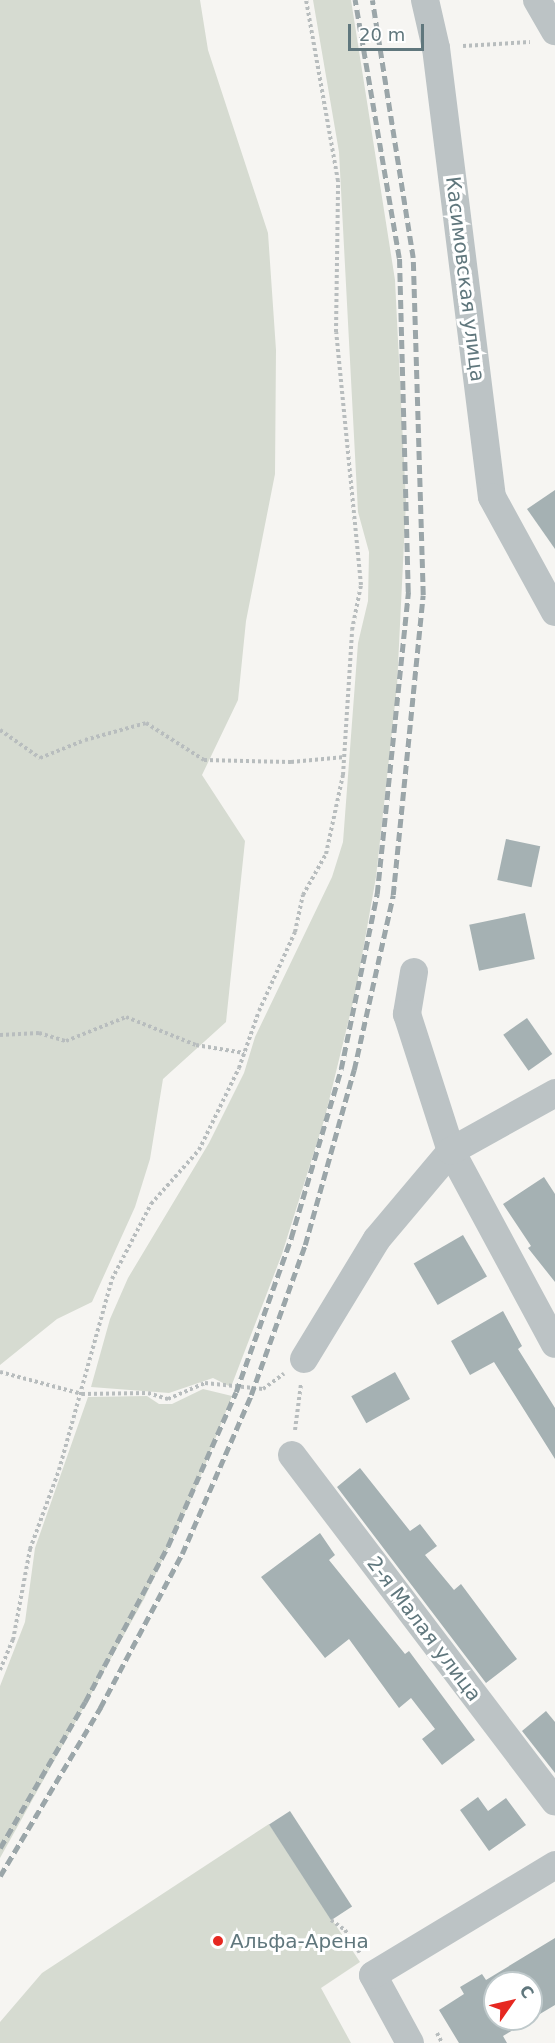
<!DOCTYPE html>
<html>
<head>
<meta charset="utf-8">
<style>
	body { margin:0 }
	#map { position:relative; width:555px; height:2043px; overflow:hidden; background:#f6f5f2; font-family:"DejaVu Sans",sans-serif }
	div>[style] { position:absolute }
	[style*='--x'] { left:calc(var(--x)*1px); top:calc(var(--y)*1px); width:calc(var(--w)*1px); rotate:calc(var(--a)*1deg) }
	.green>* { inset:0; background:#d6dbd1 }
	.building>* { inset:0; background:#a5b1b3; transform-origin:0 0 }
	.path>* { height:4px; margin-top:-2px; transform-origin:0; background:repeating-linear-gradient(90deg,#b8bdbe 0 3px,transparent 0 6px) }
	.minor>* { height:28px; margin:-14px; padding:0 14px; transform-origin:14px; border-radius:14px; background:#bcc3c5 }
	.rail>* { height:4.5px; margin-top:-2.25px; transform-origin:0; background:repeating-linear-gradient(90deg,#9ba6a9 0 9px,transparent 0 13.5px) }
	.dots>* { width:16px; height:16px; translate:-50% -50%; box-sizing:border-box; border:3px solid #fff; border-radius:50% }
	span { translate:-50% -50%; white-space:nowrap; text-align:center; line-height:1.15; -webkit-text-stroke:6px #fff; paint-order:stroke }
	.street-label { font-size:20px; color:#60777d }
	.poi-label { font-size:20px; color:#60777d }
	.left { translate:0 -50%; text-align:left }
	.north { position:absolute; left:483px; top:1971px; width:60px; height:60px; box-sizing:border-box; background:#fff; border:2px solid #bfc9cb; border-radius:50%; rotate:56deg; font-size:16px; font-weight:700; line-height:24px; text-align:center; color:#60777d }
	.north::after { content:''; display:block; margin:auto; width:21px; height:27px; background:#e62821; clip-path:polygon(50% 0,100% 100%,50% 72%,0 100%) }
	.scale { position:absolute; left:348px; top:24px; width:76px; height:27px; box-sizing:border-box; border:3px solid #60777d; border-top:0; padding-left:8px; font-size:18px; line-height:21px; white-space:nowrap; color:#60777d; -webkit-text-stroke:4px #fff; paint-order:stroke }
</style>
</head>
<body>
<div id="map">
	<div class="green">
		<i style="clip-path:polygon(0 0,200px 0,208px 50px,268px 233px,276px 350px,275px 474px,246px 621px,238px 700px,202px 775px,245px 841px,226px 1022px,163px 1079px,150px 1159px,135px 1207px,92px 1302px,57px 1319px,0 1365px)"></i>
		<i style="clip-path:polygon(313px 0,351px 0,395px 280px,406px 502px,397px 686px,376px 877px,356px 990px,325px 1117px,282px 1254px,231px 1387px,213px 1378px,169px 1393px,91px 1387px,110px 1319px,128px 1278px,209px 1143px,244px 1073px,255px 1037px,332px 877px,343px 842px,358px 643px,368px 601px,369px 552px,358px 512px,339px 152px)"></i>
		<i style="clip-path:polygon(203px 1389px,232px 1396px,194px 1493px,144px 1599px,0 1858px,0 1686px,25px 1622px,35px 1548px,88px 1397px,147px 1396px,159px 1404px,172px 1404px)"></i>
		<i style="clip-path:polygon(269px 1824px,360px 1962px,321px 1988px,351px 2043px,0 2043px,0 2022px,42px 1973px)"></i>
	</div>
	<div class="building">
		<i style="clip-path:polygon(555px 490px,555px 549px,527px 509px)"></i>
		<i style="left:506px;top:839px;width:35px;height:42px;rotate:12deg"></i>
		<i style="left:525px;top:913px;width:47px;height:57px;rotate:78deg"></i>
		<i style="left:527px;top:1018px;width:44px;height:29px;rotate:55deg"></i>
		<i style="clip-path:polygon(544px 1177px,555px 1194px,555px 1282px,528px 1248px,531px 1246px,503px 1204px)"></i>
		<i style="left:463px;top:1235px;width:48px;height:57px;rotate:60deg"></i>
		<i style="clip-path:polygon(503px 1311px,522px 1346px,518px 1349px,555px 1408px,555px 1459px,494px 1362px,470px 1375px,451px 1341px)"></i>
		<i style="left:395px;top:1372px;width:31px;height:50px;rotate:61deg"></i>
		<i style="clip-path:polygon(360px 1468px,410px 1531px,420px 1524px,437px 1546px,425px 1555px,454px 1590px,461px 1584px,517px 1659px,486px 1683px,337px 1487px)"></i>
		<i style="clip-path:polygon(320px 1533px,335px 1555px,329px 1560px,405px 1654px,409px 1651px,475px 1740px,442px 1765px,422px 1739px,435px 1729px,411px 1698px,399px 1708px,349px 1639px,325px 1658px,261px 1577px)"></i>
		<i style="clip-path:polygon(546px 1711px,555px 1722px,555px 1773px,522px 1731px)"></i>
		<i style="clip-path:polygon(478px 1797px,488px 1811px,506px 1798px,526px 1825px,489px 1851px,460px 1810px)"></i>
		<i style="left:290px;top:1811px;width:114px;height:25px;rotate:57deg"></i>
		<i style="clip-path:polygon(evenodd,555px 1938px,555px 2005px,503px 2036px,507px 2043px,459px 2043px,439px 2010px,464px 1994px,460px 1987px,482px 1974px,486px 1980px,555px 1938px,495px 1983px,531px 1983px,531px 2019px,495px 2019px,495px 1983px)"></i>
	</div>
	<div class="path">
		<i style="--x:463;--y:46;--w:67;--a:-3.4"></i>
		<i style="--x:0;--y:730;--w:49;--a:35"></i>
		<i style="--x:40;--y:758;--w:48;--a:-21.8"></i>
		<i style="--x:85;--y:740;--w:63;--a:-15.6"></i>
		<i style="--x:146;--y:723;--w:69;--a:32.5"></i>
		<i style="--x:204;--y:760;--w:87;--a:1.3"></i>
		<i style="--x:291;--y:762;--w:54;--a:-5.3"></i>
		<i style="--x:0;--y:1035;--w:39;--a:-3"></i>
		<i style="--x:39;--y:1033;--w:28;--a:17"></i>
		<i style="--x:66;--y:1041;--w:65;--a:-21.8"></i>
		<i style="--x:126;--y:1017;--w:75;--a:21.8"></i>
		<i style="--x:196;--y:1045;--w:49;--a:9.5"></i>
		<i style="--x:0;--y:1372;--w:85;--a:15"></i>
		<i style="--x:82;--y:1394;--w:66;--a:-0.9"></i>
		<i style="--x:148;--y:1393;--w:21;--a:17"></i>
		<i style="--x:168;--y:1399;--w:40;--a:-23.4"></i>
		<i style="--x:205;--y:1383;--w:58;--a:5.9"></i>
		<i style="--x:263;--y:1389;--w:26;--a:-36"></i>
		<i style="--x:295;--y:1430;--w:46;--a:-82.6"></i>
		<i style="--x:0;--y:1670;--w:33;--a:-67"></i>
		<i style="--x:13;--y:1640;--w:93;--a:-79.4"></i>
		<i style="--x:30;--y:1549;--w:84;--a:-69.8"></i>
		<i style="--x:59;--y:1470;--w:198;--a:-74.5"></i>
		<i style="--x:112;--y:1279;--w:85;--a:-62.5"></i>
		<i style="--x:151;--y:1204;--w:72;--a:-48.4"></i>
		<i style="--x:199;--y:1150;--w:91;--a:-64"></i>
		<i style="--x:239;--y:1068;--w:60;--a:-70.7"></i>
		<i style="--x:259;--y:1011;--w:87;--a:-65.5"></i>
		<i style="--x:295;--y:932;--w:38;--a:-78"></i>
		<i style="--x:303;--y:895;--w:47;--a:-60.7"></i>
		<i style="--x:326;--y:854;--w:81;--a:-77.9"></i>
		<i style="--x:343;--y:775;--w:145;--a:-86.4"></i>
		<i style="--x:352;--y:630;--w:46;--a:-78.7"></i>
		<i style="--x:361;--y:585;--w:254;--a:-95.6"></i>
		<i style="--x:336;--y:332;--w:151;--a:-89.2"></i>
		<i style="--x:338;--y:181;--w:184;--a:-100"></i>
		<i style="--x:331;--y:1920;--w:17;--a:36"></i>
		<i style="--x:345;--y:1930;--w:27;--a:57"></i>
		<i style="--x:437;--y:2033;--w:11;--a:63"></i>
	</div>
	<div class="minor">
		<i style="--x:425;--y:0;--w:49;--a:77.1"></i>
		<i style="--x:436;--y:48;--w:452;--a:82.9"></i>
		<i style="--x:492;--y:497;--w:131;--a:61.3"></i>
		<i style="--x:537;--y:0;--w:36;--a:60"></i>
		<i style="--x:414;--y:972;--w:43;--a:99.5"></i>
		<i style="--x:407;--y:1014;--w:144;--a:72.2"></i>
		<i style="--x:451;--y:1151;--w:219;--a:61.7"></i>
		<i style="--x:304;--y:1359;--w:140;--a:-58.7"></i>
		<i style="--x:377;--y:1239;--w:115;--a:-49.9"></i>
		<i style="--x:451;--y:1151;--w:119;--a:-29.1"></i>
		<i style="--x:292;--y:1455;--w:435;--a:52.8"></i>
		<i style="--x:410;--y:2043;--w:77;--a:-118.6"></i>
		<i style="--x:373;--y:1975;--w:213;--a:-31.1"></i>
	</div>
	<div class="rail">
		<i style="--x:0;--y:1848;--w:169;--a:-59.8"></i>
		<i style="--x:85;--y:1702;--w:177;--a:-62"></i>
		<i style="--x:168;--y:1546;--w:168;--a:-66.2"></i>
		<i style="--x:236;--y:1392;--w:164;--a:-70.3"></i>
		<i style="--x:291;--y:1238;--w:176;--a:-73.5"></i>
		<i style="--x:341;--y:1069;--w:179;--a:-78.4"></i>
		<i style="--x:377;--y:894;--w:304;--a:-84.1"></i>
		<i style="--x:408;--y:592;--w:334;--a:-91.5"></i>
		<i style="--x:399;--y:258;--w:262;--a:-99.7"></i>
		<i style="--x:0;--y:1876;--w:196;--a:-59.2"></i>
		<i style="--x:100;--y:1708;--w:174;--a:-62"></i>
		<i style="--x:182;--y:1554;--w:173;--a:-66.5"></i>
		<i style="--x:251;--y:1395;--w:159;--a:-70.2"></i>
		<i style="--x:305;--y:1245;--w:182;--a:-74.4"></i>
		<i style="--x:354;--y:1070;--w:179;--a:-77.4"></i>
		<i style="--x:393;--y:895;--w:301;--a:-84.3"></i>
		<i style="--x:423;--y:595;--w:337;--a:-91.7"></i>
		<i style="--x:413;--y:258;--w:261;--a:-99"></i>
	</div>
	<div class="dots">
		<i style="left:218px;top:1941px;background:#e62821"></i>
	</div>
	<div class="street-label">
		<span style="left:465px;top:279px;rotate:83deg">Касимовская улица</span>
		<span style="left:424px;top:1629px;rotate:53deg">2-я Малая улица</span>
	</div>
	<div class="poi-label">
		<span class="left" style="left:230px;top:1941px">Альфа-Арена</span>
	</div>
	<div class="north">С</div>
	<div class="scale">20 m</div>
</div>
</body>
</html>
